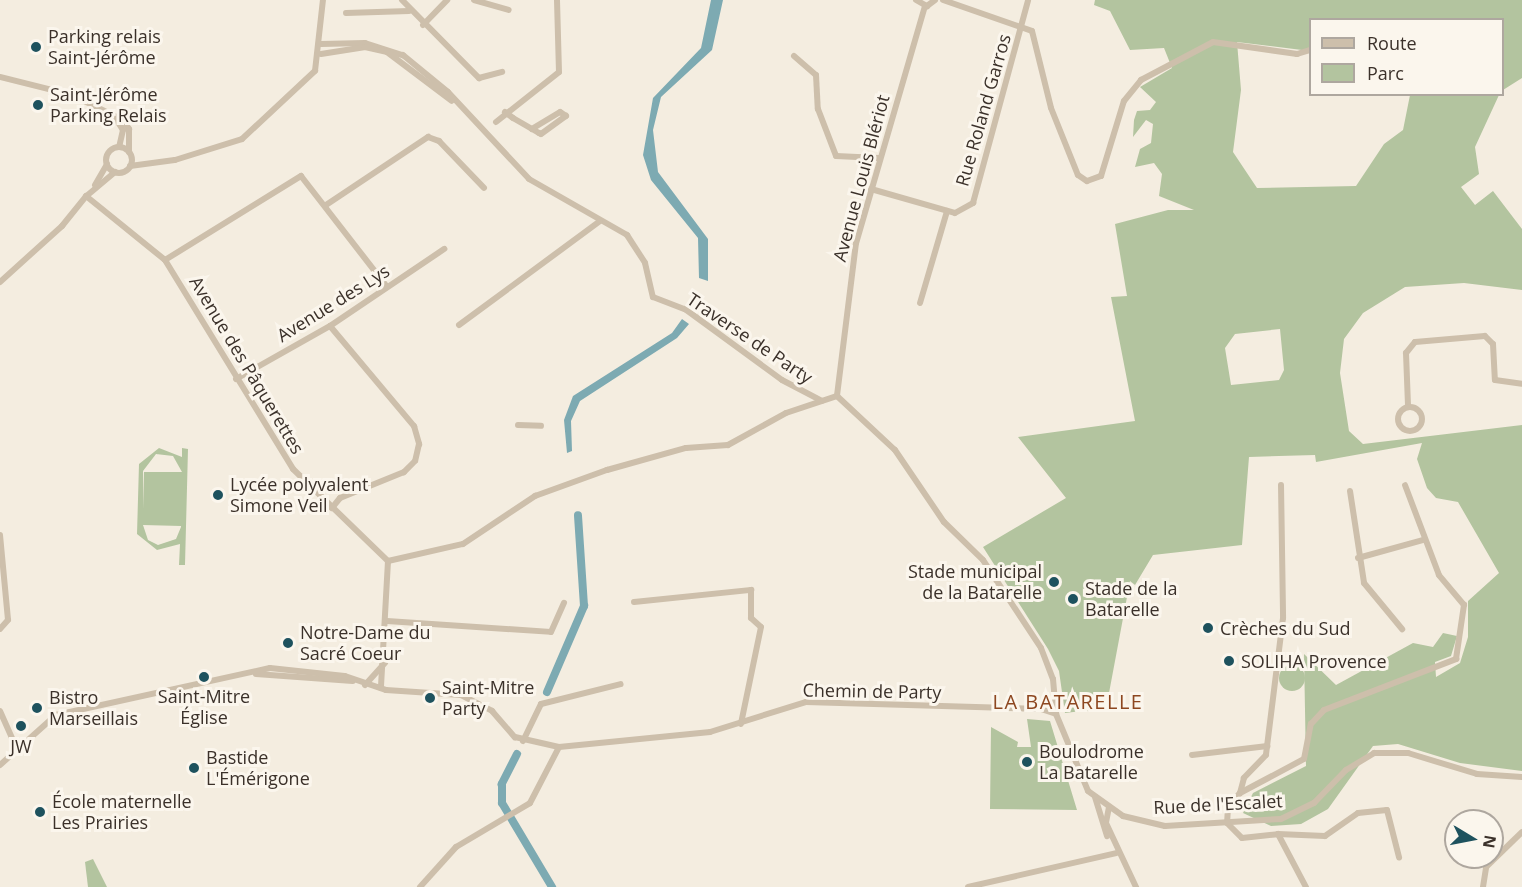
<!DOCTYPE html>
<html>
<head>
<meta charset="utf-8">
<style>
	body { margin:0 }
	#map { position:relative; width:1522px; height:887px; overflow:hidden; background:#f4ede0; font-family:"Open Sans",sans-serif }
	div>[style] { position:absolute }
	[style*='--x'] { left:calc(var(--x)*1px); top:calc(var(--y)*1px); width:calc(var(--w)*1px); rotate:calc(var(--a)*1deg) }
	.green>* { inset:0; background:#b3c49f }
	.round { border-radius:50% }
	.water>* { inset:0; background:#7daab2 }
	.canal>* { height:8px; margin:-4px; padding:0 4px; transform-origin:4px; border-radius:4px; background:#7daab2 }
	.street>* { height:6px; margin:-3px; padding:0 3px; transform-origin:3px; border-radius:3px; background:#cdbfab }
	.street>.ring { margin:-3px; padding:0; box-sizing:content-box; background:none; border:6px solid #cdbfab; border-radius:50% }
	.dots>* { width:16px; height:16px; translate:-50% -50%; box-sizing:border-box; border:3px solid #fbf6ed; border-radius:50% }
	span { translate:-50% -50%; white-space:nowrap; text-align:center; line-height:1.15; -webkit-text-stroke:6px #fbf6ed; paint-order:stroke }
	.poi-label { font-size:18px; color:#3b312a }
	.left { translate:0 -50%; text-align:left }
	.right { translate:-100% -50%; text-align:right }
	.street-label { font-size:18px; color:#3b312a }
	.neighbourhood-label { font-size:20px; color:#8d4720; letter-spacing:1.5px }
	.legend { position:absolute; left:1309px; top:18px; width:195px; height:78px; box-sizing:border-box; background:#fbf6ed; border:2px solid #aea79f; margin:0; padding:8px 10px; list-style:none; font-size:18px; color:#3b312a }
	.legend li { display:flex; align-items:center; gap:12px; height:30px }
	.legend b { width:30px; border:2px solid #aea79f }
	.north { position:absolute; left:1444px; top:809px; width:60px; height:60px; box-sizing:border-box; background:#fbf6ed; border:2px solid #aea79f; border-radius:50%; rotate:100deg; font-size:16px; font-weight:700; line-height:24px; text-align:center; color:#3b312a }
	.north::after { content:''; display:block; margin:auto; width:21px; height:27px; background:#1e525e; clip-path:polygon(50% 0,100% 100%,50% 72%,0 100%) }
</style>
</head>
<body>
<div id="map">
	<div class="green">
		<i style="clip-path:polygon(evenodd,1095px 0,1522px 0,1522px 78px,1503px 90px,1502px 20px,1310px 20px,1310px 51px,1237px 42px,1241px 90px,1233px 152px,1257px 188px,1356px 186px,1384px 144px,1403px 130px,1410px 95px,1499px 95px,1475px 147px,1479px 174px,1461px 187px,1475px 205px,1493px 191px,1522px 229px,1522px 290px,1464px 283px,1405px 287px,1363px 313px,1344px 339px,1340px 373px,1349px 431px,1363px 444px,1522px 425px,1522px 771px,1460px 763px,1398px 744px,1373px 746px,1328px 809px,1301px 824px,1271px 826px,1243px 813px,1253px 793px,1306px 766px,1304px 654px,1336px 685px,1413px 643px,1433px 647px,1443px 633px,1457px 636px,1451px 656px,1435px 662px,1436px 677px,1460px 663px,1468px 637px,1468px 601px,1499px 573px,1458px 502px,1436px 498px,1427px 488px,1417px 459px,1422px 443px,1316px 462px,1315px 455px,1249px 457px,1242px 545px,1153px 555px,1135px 585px,1130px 581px,1109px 693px,1090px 710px,1065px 713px,1059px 671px,1048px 649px,983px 547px,1066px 498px,1018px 437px,1135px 421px,1111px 297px,1127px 296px,1115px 224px,1168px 210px,1194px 210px,1159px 196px,1162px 174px,1154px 163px,1135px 167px,1140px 149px,1151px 143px,1153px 124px,1146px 120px,1133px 137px,1134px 120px,1137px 111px,1150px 110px,1156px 102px,1140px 87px,1172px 68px,1164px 48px,1130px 50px,1110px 11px,1094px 5px,1095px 0,1280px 329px,1284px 370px,1279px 380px,1231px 385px,1225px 348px,1235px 334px,1280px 329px)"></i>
		<i style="clip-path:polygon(evenodd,159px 448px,182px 457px,182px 448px,188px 449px,185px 565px,179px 565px,180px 544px,157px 550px,137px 534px,139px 464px,159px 448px,156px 454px,173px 456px,182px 472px,144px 472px,143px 509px,143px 471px,156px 454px,159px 448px,143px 525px,181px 526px,181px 527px,176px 539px,158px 545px,148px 540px,143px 525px)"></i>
		<i class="round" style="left:1279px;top:665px;width:26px;height:26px"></i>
		<i style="clip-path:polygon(1027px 719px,1050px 721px,1077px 810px,990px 809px,991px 727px,1018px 742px,1017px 747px,1031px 747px)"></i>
		<i style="clip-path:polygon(93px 859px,107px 887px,88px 887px,85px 862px)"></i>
	</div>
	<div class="water">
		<i style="clip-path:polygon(711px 0,723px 0,712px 50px,661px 97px,653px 130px,658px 172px,708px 239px,708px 281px,699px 278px,698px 238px,651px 180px,643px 155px,653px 98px,701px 48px)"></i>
		<i style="clip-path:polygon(682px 319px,689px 324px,677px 338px,580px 401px,571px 421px,572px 451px,567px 453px,564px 420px,573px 396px,672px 333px)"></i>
	</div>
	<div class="canal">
		<i style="--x:547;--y:692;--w:94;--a:-66.7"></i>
		<i style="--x:584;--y:606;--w:91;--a:-93.8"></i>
		<i style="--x:517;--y:754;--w:34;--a:117"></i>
		<i style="--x:502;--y:784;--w:19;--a:90"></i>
		<i style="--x:502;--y:803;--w:98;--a:59.2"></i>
	</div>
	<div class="street">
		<i style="--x:402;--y:0;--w:110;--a:45.4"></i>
		<i style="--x:479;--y:78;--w:24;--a:-15"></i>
		<i style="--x:474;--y:0;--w:36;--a:16"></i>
		<i style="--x:916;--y:0;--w:13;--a:29"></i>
		<i style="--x:927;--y:6;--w:10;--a:-37"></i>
		<i style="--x:943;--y:0;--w:94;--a:19.2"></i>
		<i style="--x:1032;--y:31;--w:79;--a:76.1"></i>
		<i style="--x:1051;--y:108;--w:72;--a:68.1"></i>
		<i style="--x:1078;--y:175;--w:11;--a:34"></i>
		<i style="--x:1087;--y:181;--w:15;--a:-20"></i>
		<i style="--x:1101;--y:176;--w:78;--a:-73"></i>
		<i style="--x:1124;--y:101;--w:27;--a:-51"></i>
		<i style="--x:1141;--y:80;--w:81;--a:-27.8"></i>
		<i style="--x:1213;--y:42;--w:85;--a:8.1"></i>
		<i style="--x:1297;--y:54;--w:14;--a:-17"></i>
		<i style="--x:925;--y:6;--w:247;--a:106.2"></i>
		<i style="--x:856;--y:243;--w:154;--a:97.1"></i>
		<i style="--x:837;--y:396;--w:79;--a:43"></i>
		<i style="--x:895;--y:450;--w:87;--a:55.8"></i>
		<i style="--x:944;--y:522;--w:54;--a:44.3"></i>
		<i style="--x:983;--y:560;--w:105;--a:56.6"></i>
		<i style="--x:1041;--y:648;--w:33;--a:69"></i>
		<i style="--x:1053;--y:679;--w:35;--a:85"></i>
		<i style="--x:1056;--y:714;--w:83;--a:67.4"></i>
		<i style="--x:1088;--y:791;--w:43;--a:35.5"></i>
		<i style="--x:1123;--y:816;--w:43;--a:13.4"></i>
		<i style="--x:1165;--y:826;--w:116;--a:-3.5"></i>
		<i style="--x:1281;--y:819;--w:37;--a:-26"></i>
		<i style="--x:1314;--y:803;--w:46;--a:-45.9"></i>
		<i style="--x:1346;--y:770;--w:33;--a:-31"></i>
		<i style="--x:1374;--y:753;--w:34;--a:0"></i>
		<i style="--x:1408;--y:753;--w:72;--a:16.9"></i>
		<i style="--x:1477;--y:774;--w:45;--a:3.8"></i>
		<i style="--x:346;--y:13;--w:63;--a:-1.8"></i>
		<i style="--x:423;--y:25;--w:35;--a:-46"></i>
		<i style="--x:321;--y:44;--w:44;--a:-1.3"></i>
		<i style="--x:365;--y:43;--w:40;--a:18"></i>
		<i style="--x:403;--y:55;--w:58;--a:39.4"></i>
		<i style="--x:448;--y:92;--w:119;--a:47"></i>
		<i style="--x:529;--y:179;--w:113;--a:29.7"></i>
		<i style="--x:627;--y:235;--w:33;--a:57"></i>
		<i style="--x:645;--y:263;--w:35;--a:77"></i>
		<i style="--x:653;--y:297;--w:34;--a:21"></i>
		<i style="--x:685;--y:309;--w:120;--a:36.2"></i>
		<i style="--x:782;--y:380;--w:45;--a:27.7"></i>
		<i style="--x:321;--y:54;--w:45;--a:-9"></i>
		<i style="--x:365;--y:47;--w:23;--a:13"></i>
		<i style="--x:387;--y:52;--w:81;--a:37"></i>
		<i style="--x:794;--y:56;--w:29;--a:41"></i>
		<i style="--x:816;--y:75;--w:34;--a:87"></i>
		<i style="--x:818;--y:109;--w:50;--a:69"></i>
		<i style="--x:836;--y:156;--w:43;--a:2.7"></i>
		<i style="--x:0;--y:77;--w:74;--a:14"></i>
		<i style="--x:72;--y:95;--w:57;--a:26.1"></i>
		<i style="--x:123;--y:120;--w:11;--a:56"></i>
		<i style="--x:129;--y:129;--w:23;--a:90"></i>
		<i style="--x:505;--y:112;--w:10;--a:37"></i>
		<i style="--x:513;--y:118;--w:30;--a:30"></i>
		<i style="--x:539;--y:133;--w:2;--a:27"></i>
		<i style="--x:541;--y:134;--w:31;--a:-36"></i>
		<i style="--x:566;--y:116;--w:7;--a:-146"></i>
		<i style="--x:560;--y:112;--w:33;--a:149"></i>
		<i style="--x:116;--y:119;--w:13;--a:58"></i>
		<i style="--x:123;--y:130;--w:17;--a:103"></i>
		<i style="--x:496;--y:122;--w:80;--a:-38.4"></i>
		<i style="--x:559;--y:72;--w:72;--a:-91.6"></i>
		<i class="ring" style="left:106px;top:147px;width:20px;height:20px"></i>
		<i style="--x:130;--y:166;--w:45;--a:-7.6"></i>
		<i style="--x:175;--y:160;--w:70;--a:-17.4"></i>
		<i style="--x:242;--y:139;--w:100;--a:-43"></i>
		<i style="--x:315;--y:71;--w:71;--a:-83.6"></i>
		<i style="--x:115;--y:172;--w:38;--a:140"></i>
		<i style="--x:86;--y:196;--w:102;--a:39"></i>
		<i style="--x:165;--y:260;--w:245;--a:58.5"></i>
		<i style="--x:293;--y:469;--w:132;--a:44.1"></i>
		<i style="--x:388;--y:561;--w:127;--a:93.2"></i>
		<i style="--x:95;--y:185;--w:24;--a:-60"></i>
		<i style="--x:871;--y:189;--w:87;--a:15.9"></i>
		<i style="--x:955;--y:213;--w:21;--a:-29"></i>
		<i style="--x:973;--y:203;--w:210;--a:-74.8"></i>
		<i style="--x:326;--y:205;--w:123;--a:-33.7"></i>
		<i style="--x:428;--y:137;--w:12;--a:20"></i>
		<i style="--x:439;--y:141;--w:65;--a:46.2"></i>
		<i style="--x:165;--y:260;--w:160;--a:-31.7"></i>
		<i style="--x:301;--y:176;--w:140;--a:52.2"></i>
		<i style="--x:0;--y:282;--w:84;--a:-42.1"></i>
		<i style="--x:62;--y:226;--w:38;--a:-51"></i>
		<i style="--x:920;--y:303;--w:96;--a:-73.6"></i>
		<i style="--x:459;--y:325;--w:175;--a:-36.4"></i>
		<i style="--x:330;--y:326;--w:131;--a:50"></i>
		<i style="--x:414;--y:426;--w:19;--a:74"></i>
		<i style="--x:419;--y:444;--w:17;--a:103"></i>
		<i style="--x:415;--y:461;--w:16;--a:135"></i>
		<i style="--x:404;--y:472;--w:69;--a:157.9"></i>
		<i style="--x:340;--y:498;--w:13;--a:129"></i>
		<i style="--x:236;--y:379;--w:108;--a:-29.4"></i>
		<i style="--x:330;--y:326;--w:138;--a:-34"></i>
		<i style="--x:1408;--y:405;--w:52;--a:-92.2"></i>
		<i style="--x:1406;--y:353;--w:14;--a:-51"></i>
		<i style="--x:1415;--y:342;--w:70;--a:-4.9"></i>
		<i style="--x:1485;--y:336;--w:11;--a:45"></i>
		<i style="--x:1493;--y:344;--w:36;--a:87"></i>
		<i style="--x:1495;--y:380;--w:27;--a:8"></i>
		<i class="ring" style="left:1398px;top:407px;width:18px;height:18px"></i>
		<i style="--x:518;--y:425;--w:23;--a:2"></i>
		<i style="--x:1281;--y:485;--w:133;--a:89.1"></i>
		<i style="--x:1283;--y:618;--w:138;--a:97.1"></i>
		<i style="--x:1266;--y:755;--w:32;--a:134"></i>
		<i style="--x:1244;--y:778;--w:16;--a:105"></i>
		<i style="--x:1240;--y:793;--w:18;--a:133"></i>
		<i style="--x:1228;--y:806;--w:17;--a:93"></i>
		<i style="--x:1227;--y:823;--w:21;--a:45"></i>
		<i style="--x:1242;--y:838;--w:36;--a:-6"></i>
		<i style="--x:1278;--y:834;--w:60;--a:62.2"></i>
		<i style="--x:1350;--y:491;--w:93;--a:81.3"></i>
		<i style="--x:1364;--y:583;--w:60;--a:50.4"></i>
		<i style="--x:0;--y:535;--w:85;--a:84.6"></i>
		<i style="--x:8;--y:620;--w:12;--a:132"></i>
		<i style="--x:1358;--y:558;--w:67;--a:-15.5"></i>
		<i style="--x:388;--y:561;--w:77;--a:-12.8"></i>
		<i style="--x:463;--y:544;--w:87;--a:-33.7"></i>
		<i style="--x:535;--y:496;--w:77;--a:-19.9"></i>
		<i style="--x:607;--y:470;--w:82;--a:-15.6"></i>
		<i style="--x:686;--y:448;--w:42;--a:-4.1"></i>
		<i style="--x:728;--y:445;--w:66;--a:-28.9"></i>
		<i style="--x:786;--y:413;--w:54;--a:-18.4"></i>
		<i style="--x:634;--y:602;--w:118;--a:-5.9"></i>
		<i style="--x:751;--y:590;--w:28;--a:90"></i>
		<i style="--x:751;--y:618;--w:13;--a:42"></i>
		<i style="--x:761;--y:627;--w:99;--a:101.7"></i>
		<i style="--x:387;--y:621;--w:164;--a:3.8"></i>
		<i style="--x:551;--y:632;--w:32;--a:-66"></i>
		<i style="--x:256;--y:674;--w:97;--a:4.1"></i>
		<i style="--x:365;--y:685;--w:30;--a:-48"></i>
		<i style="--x:0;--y:711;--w:39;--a:66"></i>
		<i style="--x:523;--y:741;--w:41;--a:-64.1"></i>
		<i style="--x:541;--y:704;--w:82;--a:-14"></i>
		<i style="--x:1192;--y:755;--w:76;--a:-6.8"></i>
		<i style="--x:0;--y:765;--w:75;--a:-41.8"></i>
		<i style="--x:56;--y:715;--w:219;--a:-12.4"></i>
		<i style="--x:270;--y:668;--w:75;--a:6.1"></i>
		<i style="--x:345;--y:676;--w:43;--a:18.9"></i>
		<i style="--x:386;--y:690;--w:75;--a:3.8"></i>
		<i style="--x:461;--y:695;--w:35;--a:27"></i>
		<i style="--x:492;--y:711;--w:35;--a:49"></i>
		<i style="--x:515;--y:737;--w:45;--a:12.8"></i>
		<i style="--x:559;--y:747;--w:152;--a:-5.7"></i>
		<i style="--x:710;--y:732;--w:101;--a:-17.4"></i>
		<i style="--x:806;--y:702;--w:235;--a:1.7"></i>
		<i style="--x:1041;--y:709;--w:16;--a:18"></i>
		<i style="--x:1240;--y:793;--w:72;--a:-28"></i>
		<i style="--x:1304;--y:759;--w:36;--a:-79"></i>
		<i style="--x:1311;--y:724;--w:19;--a:-47"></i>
		<i style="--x:1324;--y:710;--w:142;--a:-21.1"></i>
		<i style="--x:1456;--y:659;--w:55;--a:-81.6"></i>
		<i style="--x:1464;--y:605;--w:39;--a:-130"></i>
		<i style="--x:1439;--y:575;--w:96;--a:-110.7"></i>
		<i style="--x:1095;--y:797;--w:41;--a:72.9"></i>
		<i style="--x:1109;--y:807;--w:16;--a:101"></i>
		<i style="--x:1106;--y:823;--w:71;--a:64.9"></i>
		<i style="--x:1278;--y:834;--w:47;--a:2.4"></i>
		<i style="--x:1325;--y:836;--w:40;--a:-34.9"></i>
		<i style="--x:1358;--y:813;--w:29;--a:-6"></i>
		<i style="--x:1387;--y:810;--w:49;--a:75.7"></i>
		<i style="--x:420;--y:887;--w:54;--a:-48"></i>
		<i style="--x:456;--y:847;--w:86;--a:-30.7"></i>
		<i style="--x:530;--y:803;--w:63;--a:-62.6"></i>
		<i style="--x:968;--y:887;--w:152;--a:-12.9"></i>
		<i style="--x:1483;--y:887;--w:20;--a:-81"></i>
		<i style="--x:1486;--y:867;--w:50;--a:-44.2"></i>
	</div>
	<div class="dots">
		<i style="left:36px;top:47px;background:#1e525e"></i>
		<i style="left:38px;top:105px;background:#1e525e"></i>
		<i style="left:218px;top:495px;background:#1e525e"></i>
		<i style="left:1054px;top:582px;background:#1e525e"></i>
		<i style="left:1073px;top:599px;background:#1e525e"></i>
		<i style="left:1208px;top:628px;background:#1e525e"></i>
		<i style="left:288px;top:643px;background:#1e525e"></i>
		<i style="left:1229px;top:661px;background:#1e525e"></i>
		<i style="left:204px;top:677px;background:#1e525e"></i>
		<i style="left:430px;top:698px;background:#1e525e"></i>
		<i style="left:37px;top:708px;background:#1e525e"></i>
		<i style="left:21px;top:726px;background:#1e525e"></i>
		<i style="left:1027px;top:762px;background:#1e525e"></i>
		<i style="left:194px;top:768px;background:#1e525e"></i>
		<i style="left:40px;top:812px;background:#1e525e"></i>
	</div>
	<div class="poi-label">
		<span class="left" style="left:48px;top:47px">Parking relais<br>Saint-Jérôme</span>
		<span class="left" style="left:50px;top:105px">Saint-Jérôme<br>Parking Relais</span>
		<span class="left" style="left:230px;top:495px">Lycée polyvalent<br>Simone Veil</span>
		<span class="right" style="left:1042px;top:582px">Stade municipal<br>de la Batarelle</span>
		<span class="left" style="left:1085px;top:599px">Stade de la<br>Batarelle</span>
		<span class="left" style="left:1220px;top:628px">Crèches du Sud</span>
		<span class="left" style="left:300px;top:643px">Notre-Dame du<br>Sacré Coeur</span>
		<span class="left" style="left:1241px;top:661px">SOLIHA Provence</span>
		<span class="left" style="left:442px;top:698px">Saint-Mitre<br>Party</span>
		<span style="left:204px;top:707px">Saint-Mitre<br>Église</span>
		<span class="left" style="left:49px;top:708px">Bistro<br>Marseillais</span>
		<span style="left:21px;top:746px">JW</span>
		<span class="left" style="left:1039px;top:762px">Boulodrome<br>La Batarelle</span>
		<span class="left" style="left:206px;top:768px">Bastide<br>L'Émérigone</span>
		<span class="left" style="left:52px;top:812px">École maternelle<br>Les Prairies</span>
	</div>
	<div class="street-label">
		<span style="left:983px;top:110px;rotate:-74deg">Rue Roland Garros</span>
		<span style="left:861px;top:178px;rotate:-75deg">Avenue Louis Blériot</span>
		<span style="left:333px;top:303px;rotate:-32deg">Avenue des Lys</span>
		<span style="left:750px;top:338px;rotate:34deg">Traverse de Party</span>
		<span style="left:247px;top:365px;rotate:59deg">Avenue des Pâquerettes</span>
		<span style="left:872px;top:691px;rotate:1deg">Chemin de Party</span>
		<span style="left:1218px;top:804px;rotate:-3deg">Rue de l'Escalet</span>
	</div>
	<div class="neighbourhood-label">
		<span style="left:1068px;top:701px">LA BATARELLE</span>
	</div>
	<ul class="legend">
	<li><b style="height:8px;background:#cdbfab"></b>Route</li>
	<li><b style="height:16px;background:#b3c49f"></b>Parc</li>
	</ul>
	<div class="north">N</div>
</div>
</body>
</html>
